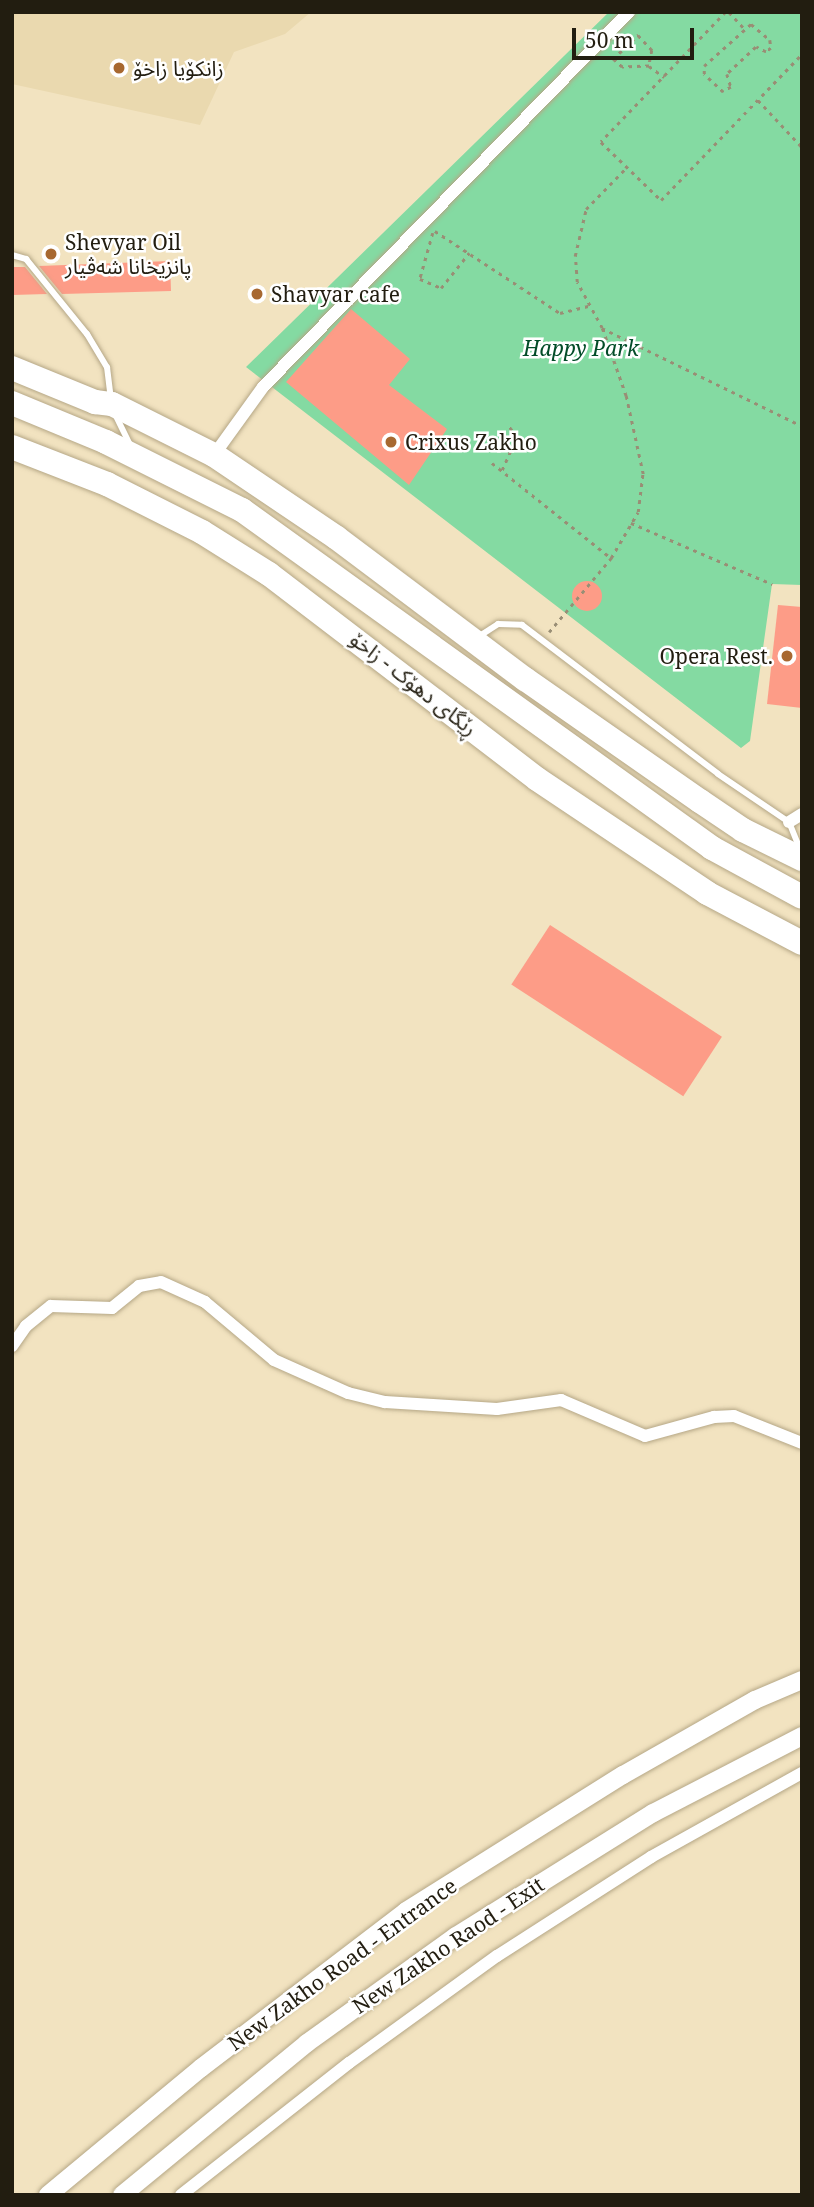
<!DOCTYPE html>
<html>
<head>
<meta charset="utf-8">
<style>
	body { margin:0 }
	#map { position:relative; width:814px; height:2207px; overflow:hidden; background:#f2e3c0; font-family:"Noto Serif","Noto Sans Arabic",serif }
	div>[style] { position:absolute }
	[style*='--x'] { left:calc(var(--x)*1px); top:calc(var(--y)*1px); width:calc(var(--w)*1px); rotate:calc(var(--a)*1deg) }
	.built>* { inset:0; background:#ead9af }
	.green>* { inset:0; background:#84daa2 }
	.building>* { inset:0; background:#fd9c87; transform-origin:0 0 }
	.round { border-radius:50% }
	.path>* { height:2.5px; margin-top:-1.25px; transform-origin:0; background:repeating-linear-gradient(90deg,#998e75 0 3.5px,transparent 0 8.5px) }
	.roads { filter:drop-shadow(0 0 2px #b5a786) drop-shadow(0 0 2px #b5a786) }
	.service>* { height:6px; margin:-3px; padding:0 3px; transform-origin:3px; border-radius:3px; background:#fff }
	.minor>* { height:12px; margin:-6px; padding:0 6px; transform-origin:6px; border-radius:6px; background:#fff }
	.secondary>* { height:18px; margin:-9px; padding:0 9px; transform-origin:9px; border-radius:9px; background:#fff }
	.motorway>* { height:24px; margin:-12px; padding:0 12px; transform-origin:12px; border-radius:12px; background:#fff }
	.dots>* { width:19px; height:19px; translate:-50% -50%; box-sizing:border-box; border:4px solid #fff; border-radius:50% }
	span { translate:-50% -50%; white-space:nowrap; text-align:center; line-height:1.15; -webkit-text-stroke:5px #fff; paint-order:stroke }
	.poi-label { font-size:21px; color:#221d10 }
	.left { translate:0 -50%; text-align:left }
	.right { translate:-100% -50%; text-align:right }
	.park-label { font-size:21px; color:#024c28; font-style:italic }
	.street-label { font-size:21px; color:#221d10 }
	.frame { position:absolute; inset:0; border:14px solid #221d10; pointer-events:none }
	.scale { position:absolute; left:572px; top:28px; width:122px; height:32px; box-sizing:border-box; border:4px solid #221d10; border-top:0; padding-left:9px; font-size:21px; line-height:24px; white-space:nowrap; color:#221d10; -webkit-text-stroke:5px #fff; paint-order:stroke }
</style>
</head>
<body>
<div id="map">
	<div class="built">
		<i style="clip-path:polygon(12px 12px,311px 12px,285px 34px,234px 52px,200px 125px,12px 84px)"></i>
	</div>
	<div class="green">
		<i style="clip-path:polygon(609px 12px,802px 12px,802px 585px,772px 584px,750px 741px,741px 748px,246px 367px)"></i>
	</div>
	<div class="building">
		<i style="clip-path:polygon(170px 261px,171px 291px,62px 294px,39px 266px)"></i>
		<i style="clip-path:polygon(12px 267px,25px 267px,47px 294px,12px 295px)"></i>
		<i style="clip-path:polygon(351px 309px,410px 359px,389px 385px,447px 429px,409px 485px,286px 382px)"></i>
		<i class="round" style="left:572px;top:581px;width:30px;height:30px"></i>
		<i style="clip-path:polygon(778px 605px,802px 607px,802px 708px,767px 704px)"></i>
		<i style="left:550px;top:925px;width:205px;height:71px;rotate:33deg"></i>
	</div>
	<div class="path">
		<i style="--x:726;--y:12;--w:180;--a:133.9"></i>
		<i style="--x:601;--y:142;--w:83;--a:44"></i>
		<i style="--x:661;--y:200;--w:203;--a:-46"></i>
		<i style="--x:729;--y:12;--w:25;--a:47"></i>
		<i style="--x:751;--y:24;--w:25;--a:40"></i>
		<i style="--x:770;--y:40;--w:8;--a:83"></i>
		<i style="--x:771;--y:48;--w:6;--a:141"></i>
		<i style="--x:766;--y:52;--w:11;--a:-153"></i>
		<i style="--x:756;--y:47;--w:40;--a:137"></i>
		<i style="--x:727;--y:74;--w:14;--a:73"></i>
		<i style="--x:731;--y:87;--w:9;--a:148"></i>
		<i style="--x:723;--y:92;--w:26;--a:-137"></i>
		<i style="--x:704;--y:74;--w:8;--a:-90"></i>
		<i style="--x:704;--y:66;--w:63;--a:-41.8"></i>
		<i style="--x:649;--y:66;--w:27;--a:178"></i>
		<i style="--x:622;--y:67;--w:12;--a:-138"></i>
		<i style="--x:613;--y:59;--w:35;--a:-44"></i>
		<i style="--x:638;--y:35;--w:21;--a:47"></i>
		<i style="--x:652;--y:50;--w:16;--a:101"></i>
		<i style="--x:649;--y:66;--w:19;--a:36"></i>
		<i style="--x:758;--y:100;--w:64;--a:46.9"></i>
		<i style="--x:435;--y:231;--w:149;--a:33.3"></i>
		<i style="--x:560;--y:313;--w:30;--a:-14"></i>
		<i style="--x:433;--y:233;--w:48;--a:105.8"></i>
		<i style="--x:420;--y:279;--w:23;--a:23"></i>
		<i style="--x:441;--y:288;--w:45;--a:-51.3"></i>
		<i style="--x:602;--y:328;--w:223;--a:26.1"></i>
		<i style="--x:492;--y:463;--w:152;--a:38.6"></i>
		<i style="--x:502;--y:470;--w:36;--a:-66"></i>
		<i style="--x:517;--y:437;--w:13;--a:-129"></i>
		<i style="--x:631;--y:523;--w:154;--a:23.4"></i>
		<i style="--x:549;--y:632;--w:97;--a:-50"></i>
		<i style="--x:611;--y:558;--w:53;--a:-59.6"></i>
		<i style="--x:638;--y:512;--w:38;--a:-83"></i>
		<i style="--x:643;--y:474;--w:80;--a:-102.3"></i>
		<i style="--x:626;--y:396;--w:72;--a:-109.4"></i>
		<i style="--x:602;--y:328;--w:52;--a:-118.5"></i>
		<i style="--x:577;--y:282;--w:26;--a:-94"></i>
		<i style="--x:575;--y:256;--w:48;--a:-76.8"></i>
		<i style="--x:586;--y:209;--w:59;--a:-45.7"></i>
	</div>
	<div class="roads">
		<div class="service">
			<i style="--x:12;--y:255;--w:15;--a:16"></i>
			<i style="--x:26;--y:259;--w:97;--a:50.9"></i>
			<i style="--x:87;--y:334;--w:39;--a:59"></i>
			<i style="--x:107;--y:367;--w:31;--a:83"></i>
			<i style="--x:114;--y:412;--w:34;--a:64"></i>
			<i style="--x:478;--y:637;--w:24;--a:-33"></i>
			<i style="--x:498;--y:624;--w:24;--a:2"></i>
			<i style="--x:522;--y:625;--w:246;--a:37.2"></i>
			<i style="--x:718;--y:774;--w:86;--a:34.1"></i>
			<i style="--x:789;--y:822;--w:29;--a:68"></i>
		</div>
		<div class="minor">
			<i style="--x:214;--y:455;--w:84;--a:-54.2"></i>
			<i style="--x:263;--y:387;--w:524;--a:-45.7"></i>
			<i style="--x:789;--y:822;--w:15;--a:-32"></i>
			<i style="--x:12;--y:1346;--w:24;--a:-55"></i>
			<i style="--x:26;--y:1326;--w:32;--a:-39"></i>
			<i style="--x:51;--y:1306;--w:61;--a:1.9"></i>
			<i style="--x:112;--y:1308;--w:35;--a:-39"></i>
			<i style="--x:139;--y:1286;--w:22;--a:-10"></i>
			<i style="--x:161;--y:1282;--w:48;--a:24.4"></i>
			<i style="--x:205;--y:1302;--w:90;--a:40"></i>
			<i style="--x:274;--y:1360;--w:81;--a:24"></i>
			<i style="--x:348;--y:1393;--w:38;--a:14"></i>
			<i style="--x:385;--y:1402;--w:112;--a:3.6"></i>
			<i style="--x:497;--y:1409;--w:65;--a:-8"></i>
			<i style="--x:561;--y:1400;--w:91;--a:23.2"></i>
			<i style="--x:645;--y:1436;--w:72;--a:-15.4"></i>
			<i style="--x:714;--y:1417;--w:20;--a:-3"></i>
			<i style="--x:734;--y:1416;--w:73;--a:21.7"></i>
			<i style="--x:181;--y:2195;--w:214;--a:-38.2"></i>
			<i style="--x:349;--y:2063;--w:183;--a:-35.9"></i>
			<i style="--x:497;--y:1956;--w:183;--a:-32.7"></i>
			<i style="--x:651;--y:1857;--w:173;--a:-29.1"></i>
		</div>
		<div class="secondary">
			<i style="--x:48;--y:2195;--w:199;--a:-39.7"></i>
			<i style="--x:201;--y:2068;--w:258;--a:-37.4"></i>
			<i style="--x:406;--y:1911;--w:256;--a:-32.1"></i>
			<i style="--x:623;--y:1775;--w:152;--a:-29.6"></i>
			<i style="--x:755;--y:1700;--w:51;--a:-23.1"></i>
			<i style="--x:122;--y:2195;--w:239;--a:-39.4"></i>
			<i style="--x:307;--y:2043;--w:183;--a:-35.7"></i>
			<i style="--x:456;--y:1936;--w:232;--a:-32"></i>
			<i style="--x:653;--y:1813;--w:168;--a:-27.3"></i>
		</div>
		<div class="motorway">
			<i style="--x:12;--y:368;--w:90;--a:22.3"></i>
			<i style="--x:95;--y:402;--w:17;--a:7"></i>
			<i style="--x:112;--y:404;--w:114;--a:26.6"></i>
			<i style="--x:214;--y:455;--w:148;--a:34"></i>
			<i style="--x:337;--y:538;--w:235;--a:36.9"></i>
			<i style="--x:525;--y:679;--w:213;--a:34.9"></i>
			<i style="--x:700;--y:801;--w:52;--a:34"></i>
			<i style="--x:743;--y:830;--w:66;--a:26.2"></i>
			<i style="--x:12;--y:403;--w:102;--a:22.5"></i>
			<i style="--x:106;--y:442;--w:152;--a:26.6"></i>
			<i style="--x:242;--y:510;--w:579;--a:35.72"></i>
			<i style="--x:712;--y:848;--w:102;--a:28.6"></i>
			<i style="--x:12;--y:447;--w:102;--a:21.3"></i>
			<i style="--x:107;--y:484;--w:106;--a:26.8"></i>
			<i style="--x:202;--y:532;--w:79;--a:32.1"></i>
			<i style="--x:269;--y:574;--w:337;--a:37.4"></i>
			<i style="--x:537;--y:779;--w:205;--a:33.8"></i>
			<i style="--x:707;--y:893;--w:107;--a:27.8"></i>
		</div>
	</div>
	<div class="dots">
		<i style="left:119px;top:68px;background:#a76830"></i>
		<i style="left:51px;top:254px;background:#a76830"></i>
		<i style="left:257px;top:294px;background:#a76830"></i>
		<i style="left:391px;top:442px;background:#a76830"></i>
		<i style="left:787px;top:656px;background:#a76830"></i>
	</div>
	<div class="poi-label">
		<span class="left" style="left:133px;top:68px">زانکۆیا زاخۆ</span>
		<span class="left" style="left:65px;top:254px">Shevyar Oil<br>پانزيخانا شەڤيار</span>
		<span class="left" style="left:271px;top:294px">Shavyar cafe</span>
		<span class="left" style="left:405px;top:442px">Crixus Zakho</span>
		<span class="right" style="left:773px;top:656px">Opera Rest.</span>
	</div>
	<div class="park-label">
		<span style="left:581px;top:348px">Happy Park</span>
	</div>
	<div class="street-label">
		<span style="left:414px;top:683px;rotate:38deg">ڕێگای دهۆک - زاخۆ</span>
		<span style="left:448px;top:1945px;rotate:-34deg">New Zakho Raod - Exit</span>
		<span style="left:342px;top:1964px;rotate:-36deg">New Zakho Road - Entrance</span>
	</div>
	<div class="frame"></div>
	<div class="scale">50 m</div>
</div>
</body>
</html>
